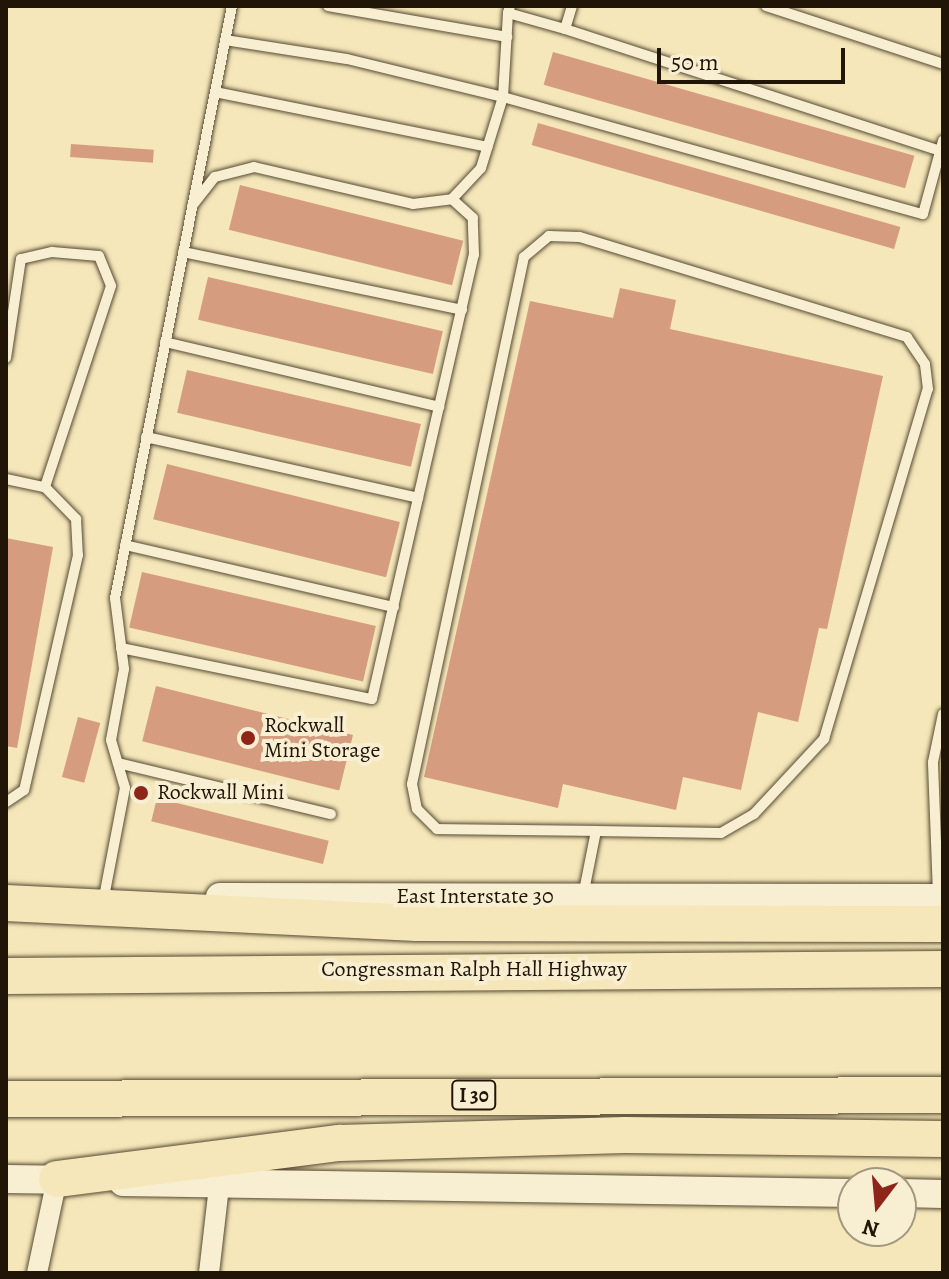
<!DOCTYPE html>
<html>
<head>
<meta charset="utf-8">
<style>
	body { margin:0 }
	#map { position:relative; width:949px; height:1279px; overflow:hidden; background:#f5e7b9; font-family:Alegreya,serif }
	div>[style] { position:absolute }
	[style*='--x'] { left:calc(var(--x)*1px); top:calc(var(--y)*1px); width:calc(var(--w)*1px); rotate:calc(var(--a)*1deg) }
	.building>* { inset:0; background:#d59c80; transform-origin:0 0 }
	.roads { filter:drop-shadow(0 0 2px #564a34) drop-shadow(0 0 2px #564a34) }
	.lane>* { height:10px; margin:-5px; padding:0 5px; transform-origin:5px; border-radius:5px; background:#f8efd2 }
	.street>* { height:20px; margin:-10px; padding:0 10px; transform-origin:10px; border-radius:10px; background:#f8efd2 }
	.secondary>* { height:28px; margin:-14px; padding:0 14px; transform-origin:14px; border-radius:14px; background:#f8efd2 }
	.highway>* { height:36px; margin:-18px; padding:0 18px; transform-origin:18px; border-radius:18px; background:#f5e7b9 }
	.dots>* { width:22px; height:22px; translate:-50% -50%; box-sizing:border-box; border:4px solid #f8efd2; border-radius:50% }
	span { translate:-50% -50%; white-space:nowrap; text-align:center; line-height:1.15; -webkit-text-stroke:8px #f8efd2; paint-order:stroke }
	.shield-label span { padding:2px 6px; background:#f8efd2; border:2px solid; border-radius:6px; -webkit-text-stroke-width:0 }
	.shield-label { font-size:20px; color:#211508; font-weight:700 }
	.poi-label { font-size:22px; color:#211508 }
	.left { translate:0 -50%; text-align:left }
	.street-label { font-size:22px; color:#211508 }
	.frame { position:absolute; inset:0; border:8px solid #211508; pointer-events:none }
	.north { position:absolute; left:837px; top:1167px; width:80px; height:80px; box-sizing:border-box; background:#f8efd2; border:2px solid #a29881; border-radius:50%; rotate:196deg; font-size:22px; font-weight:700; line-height:32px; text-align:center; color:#211508 }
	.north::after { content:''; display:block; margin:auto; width:28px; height:36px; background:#8f2418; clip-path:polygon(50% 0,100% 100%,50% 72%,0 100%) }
	.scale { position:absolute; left:657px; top:48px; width:188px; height:36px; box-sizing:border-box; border:4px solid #211508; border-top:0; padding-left:10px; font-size:24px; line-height:28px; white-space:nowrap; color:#211508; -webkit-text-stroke:6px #f8efd2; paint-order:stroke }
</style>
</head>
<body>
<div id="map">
	<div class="building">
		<i style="left:553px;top:52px;width:376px;height:34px;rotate:16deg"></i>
		<i style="left:538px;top:123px;width:377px;height:23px;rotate:16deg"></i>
		<i style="left:71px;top:144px;width:83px;height:13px;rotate:4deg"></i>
		<i style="left:240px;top:185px;width:230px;height:46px;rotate:14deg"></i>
		<i style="left:208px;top:277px;width:241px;height:44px;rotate:13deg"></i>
		<i style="clip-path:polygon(620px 288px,676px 300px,670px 329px,883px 376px,827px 629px,819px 628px,798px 722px,758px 712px,741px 790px,683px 777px,676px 810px,563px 784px,558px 808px,424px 777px,530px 301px,613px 318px)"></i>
		<i style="left:187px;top:370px;width:240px;height:44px;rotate:13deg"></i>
		<i style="left:167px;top:464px;width:240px;height:57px;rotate:14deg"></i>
		<i style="clip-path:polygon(6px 538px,53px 547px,17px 748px,6px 746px)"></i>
		<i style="left:142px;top:572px;width:240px;height:57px;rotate:13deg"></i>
		<i style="left:156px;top:686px;width:203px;height:57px;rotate:14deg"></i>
		<i style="left:78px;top:717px;width:23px;height:62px;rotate:15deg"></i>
		<i style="left:157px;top:798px;width:177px;height:24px;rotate:14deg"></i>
	</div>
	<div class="roads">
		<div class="lane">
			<i style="--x:328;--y:6;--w:182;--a:9.8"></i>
			<i style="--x:510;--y:6;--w:7;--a:106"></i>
			<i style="--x:508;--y:13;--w:59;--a:15.7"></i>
			<i style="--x:565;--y:29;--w:24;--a:-73"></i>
			<i style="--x:766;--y:6;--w:186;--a:18.1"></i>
			<i style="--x:565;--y:29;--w:394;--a:18"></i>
			<i style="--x:225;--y:40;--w:123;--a:8.9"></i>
			<i style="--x:347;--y:59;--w:161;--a:13.7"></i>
			<i style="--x:503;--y:97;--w:84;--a:-86.6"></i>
			<i style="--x:215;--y:92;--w:278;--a:11.4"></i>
			<i style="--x:192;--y:206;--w:37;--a:-52"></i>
			<i style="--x:215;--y:177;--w:40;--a:-14.4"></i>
			<i style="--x:254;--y:167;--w:163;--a:13.1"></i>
			<i style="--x:413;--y:204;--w:39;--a:-7"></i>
			<i style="--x:452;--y:199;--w:42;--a:-46.9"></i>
			<i style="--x:481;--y:168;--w:74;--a:-72.8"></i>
			<i style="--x:503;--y:97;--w:436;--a:15.6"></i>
			<i style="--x:923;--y:214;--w:76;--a:-74.7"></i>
			<i style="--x:183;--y:252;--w:285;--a:11.7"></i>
			<i style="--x:165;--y:342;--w:282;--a:13.3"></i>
			<i style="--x:6;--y:358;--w:100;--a:-81.4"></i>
			<i style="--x:21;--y:259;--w:32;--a:-13"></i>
			<i style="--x:52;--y:252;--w:47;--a:4.9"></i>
			<i style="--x:99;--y:256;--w:32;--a:68"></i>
			<i style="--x:111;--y:286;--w:212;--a:108.2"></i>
			<i style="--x:45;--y:487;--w:45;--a:45.9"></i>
			<i style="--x:76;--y:519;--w:36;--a:87"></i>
			<i style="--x:78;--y:555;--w:241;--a:102.9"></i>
			<i style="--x:24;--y:790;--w:22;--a:146"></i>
			<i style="--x:146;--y:437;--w:279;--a:12.6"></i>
			<i style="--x:6;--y:479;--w:40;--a:12"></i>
			<i style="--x:125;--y:545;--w:276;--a:13"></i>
			<i style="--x:121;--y:648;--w:256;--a:11.5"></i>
			<i style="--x:372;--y:699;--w:456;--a:-77.1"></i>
			<i style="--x:474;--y:255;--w:37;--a:-92"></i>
			<i style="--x:473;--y:218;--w:28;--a:-138"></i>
			<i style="--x:118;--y:763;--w:219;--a:13.5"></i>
			<i style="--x:938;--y:894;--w:132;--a:-92.2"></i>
			<i style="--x:933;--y:762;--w:49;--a:-78.2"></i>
			<i style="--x:583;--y:896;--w:66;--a:-78.7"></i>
			<i style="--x:596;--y:831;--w:125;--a:0.9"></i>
			<i style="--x:721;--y:833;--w:38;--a:-30"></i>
			<i style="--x:754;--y:814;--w:103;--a:-47"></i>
			<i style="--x:824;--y:739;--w:365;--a:-73.5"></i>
			<i style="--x:928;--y:389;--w:25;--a:-97"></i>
			<i style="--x:925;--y:364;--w:32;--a:-124"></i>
			<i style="--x:907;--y:337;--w:343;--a:-163"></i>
			<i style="--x:579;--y:237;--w:30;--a:-178"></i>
			<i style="--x:549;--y:236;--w:33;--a:140"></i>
			<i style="--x:524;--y:257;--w:539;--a:102"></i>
			<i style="--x:412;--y:784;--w:25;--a:79"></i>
			<i style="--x:417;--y:809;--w:28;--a:45"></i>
			<i style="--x:437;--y:829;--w:159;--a:0.7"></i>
			<i style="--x:104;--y:897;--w:111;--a:-79.1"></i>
			<i style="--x:125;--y:788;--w:50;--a:-106.3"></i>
			<i style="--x:111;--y:740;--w:72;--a:-79.6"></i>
			<i style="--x:124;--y:669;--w:72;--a:-97.2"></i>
			<i style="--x:115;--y:598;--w:603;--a:-78.82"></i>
		</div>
		<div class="street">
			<i style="--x:37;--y:1273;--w:96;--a:-78"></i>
			<i style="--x:209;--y:1273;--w:87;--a:-83.4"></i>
		</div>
		<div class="secondary">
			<i style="--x:220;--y:897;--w:723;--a:0.08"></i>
			<i style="--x:6;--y:1179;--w:71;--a:0.8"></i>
			<i style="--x:123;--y:1182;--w:730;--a:0.86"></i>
			<i style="--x:901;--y:1193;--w:42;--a:1.4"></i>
		</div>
		<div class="highway">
			<i style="--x:6;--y:903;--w:411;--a:2.8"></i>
			<i style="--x:417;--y:923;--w:526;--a:0.11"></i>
			<i style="--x:6;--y:976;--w:937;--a:-0.43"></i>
			<i style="--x:6;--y:1099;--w:937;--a:-0.24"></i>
			<i style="--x:57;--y:1179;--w:284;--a:-7.3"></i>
			<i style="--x:339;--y:1143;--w:286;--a:-1.6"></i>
			<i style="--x:625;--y:1135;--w:318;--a:0.7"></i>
		</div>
	</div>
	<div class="dots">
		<i style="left:248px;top:738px;background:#8f2418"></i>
		<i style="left:141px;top:793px;background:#8f2418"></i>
	</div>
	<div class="shield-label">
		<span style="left:474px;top:1095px">I 30</span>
	</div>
	<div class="poi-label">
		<span class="left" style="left:264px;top:738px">Rockwall<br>Mini Storage</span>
		<span class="left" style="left:157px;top:793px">Rockwall Mini</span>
	</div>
	<div class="street-label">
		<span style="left:475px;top:897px">East Interstate 30</span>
		<span style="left:474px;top:970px">Congressman Ralph Hall Highway</span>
	</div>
	<div class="frame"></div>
	<div class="north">N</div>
	<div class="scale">50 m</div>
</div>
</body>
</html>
